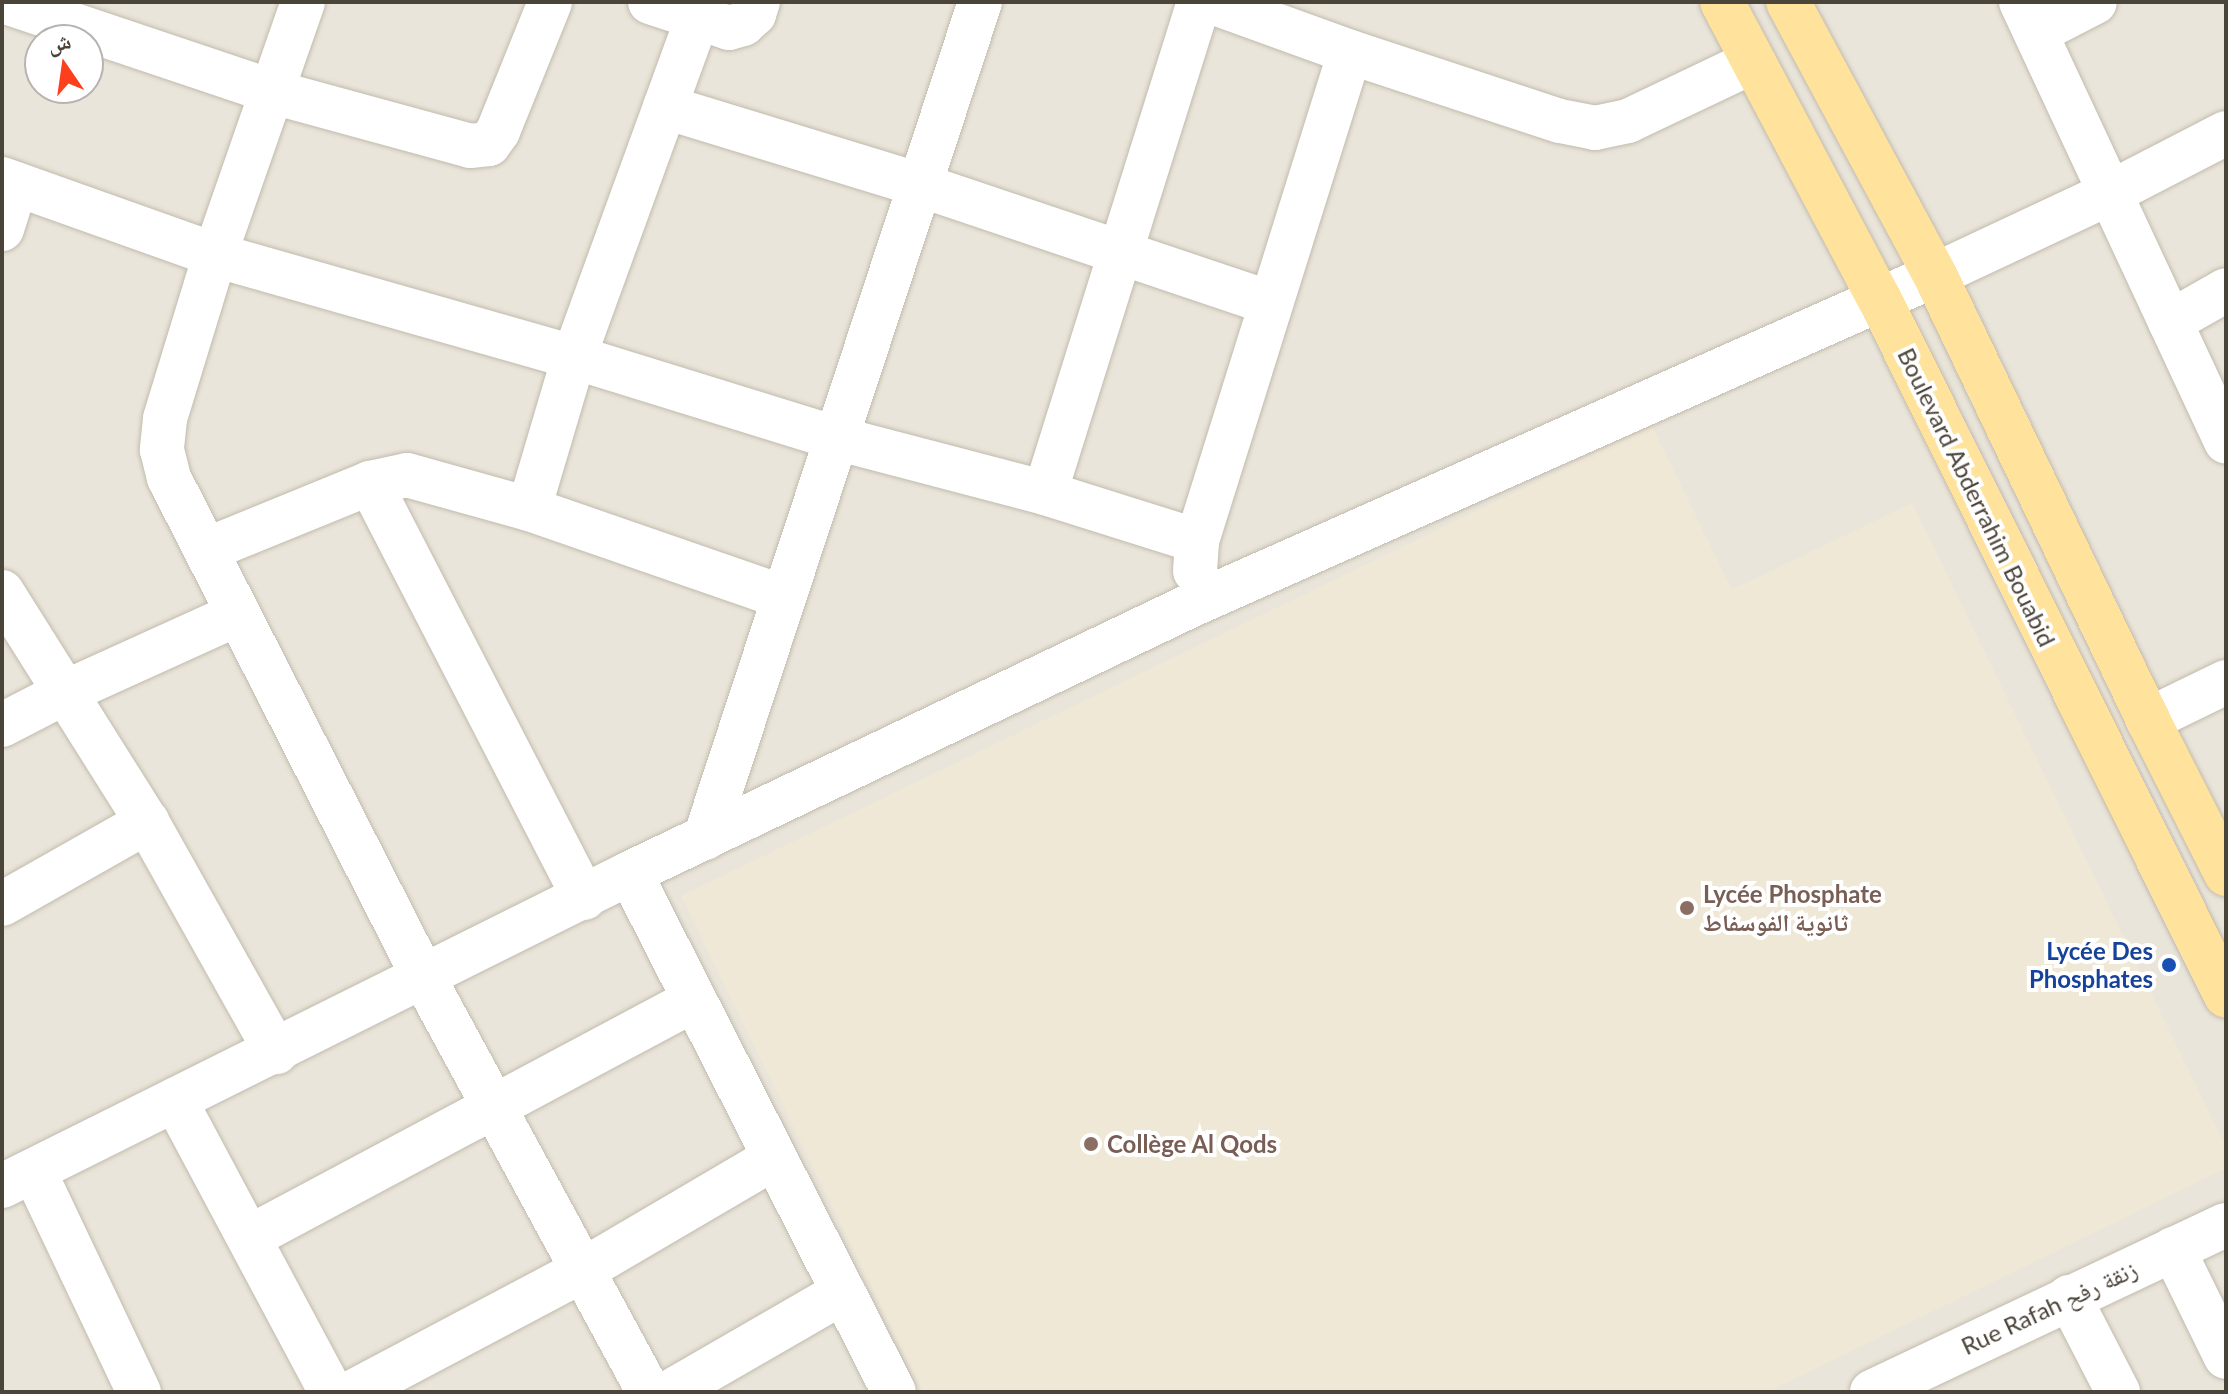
<!DOCTYPE html>
<html>
<head>
<meta charset="utf-8">
<style>
	body { margin:0 }
	#map { position:relative; width:2228px; height:1394px; overflow:hidden; background:#f6f3ec; font-family:Lato,"Noto Naskh Arabic",sans-serif }
	div>[style] { position:absolute }
	[style*='--x'] { left:calc(var(--x)*1px); top:calc(var(--y)*1px); width:calc(var(--w)*1px); rotate:calc(var(--a)*1deg) }
	.residential>* { inset:0; background:#eae5da }
	.education>* { inset:0; background:#efe8d6 }
	.roads { filter:drop-shadow(0 0 2px #c2bbae) drop-shadow(0 0 2px #c2bbae) }
	.minor>* { height:44px; margin:-22px; padding:0 22px; transform-origin:22px; border-radius:22px; background:#fff }
	.major>* { height:44px; margin:-22px; padding:0 22px; transform-origin:22px; border-radius:22px; background:#ffe39c }
	.dots>* { width:22px; height:22px; translate:-50% -50%; box-sizing:border-box; border:4px solid #fff; border-radius:50% }
	span { translate:-50% -50%; white-space:nowrap; text-align:center; line-height:1.15; -webkit-text-stroke:8px #fff; paint-order:stroke }
	.street-label { font-size:24px; color:#4b4439 }
	.education-label { font-size:24px; color:#785e54; font-weight:700 }
	.left { translate:0 -50%; text-align:left }
	.transit-label { font-size:24px; color:#164399; font-weight:700 }
	.right { translate:-100% -50%; text-align:right }
	.frame { position:absolute; inset:0; border:4px solid #4b4439; pointer-events:none }
	.north { position:absolute; left:24px; top:24px; width:80px; height:80px; box-sizing:border-box; background:#fff; border:2px solid #b7b4b0; border-radius:50%; rotate:347deg; font-size:22px; font-weight:700; line-height:32px; text-align:center; color:#4b4439 }
	.north::after { content:''; display:block; margin:auto; width:28px; height:36px; background:#fc3f1d; clip-path:polygon(50% 0,100% 100%,50% 72%,0 100%) }
</style>
</head>
<body>
<div id="map">
	<div class="residential">
		<i style="clip-path:polygon(evenodd,2px 2px,2226px 2px,2226px 1392px,2px 1392px,2px 2px,40px 40px,88px 40px,88px 88px,40px 88px,40px 40px)"></i>
	</div>
	<div class="education">
		<i style="clip-path:polygon(1652px 426px,1732px 590px,1912px 503px,2226px 1147px,2226px 1168px,1768px 1392px,923px 1392px,681px 896px)"></i>
	</div>
	<div class="roads">
		<div class="minor">
			<i style="--x:6;--y:2;--w:282;--a:18.6"></i>
			<i style="--x:273;--y:92;--w:204;--a:15.3"></i>
			<i style="--x:470;--y:146;--w:19;--a:-6"></i>
			<i style="--x:489;--y:144;--w:16;--a:-55"></i>
			<i style="--x:498;--y:131;--w:139;--a:-68"></i>
			<i style="--x:303;--y:2;--w:268;--a:109.2"></i>
			<i style="--x:215;--y:255;--w:171;--a:107"></i>
			<i style="--x:165;--y:419;--w:31;--a:96"></i>
			<i style="--x:162;--y:450;--w:29;--a:76"></i>
			<i style="--x:169;--y:478;--w:561;--a:62.98"></i>
			<i style="--x:424;--y:978;--w:471;--a:61.5"></i>
			<i style="--x:650;--y:2;--w:83;--a:18.2"></i>
			<i style="--x:729;--y:28;--w:15;--a:-16"></i>
			<i style="--x:743;--y:24;--w:15;--a:-42"></i>
			<i style="--x:754;--y:14;--w:13;--a:-72"></i>
			<i style="--x:1212;--y:2;--w:147;--a:19.9"></i>
			<i style="--x:1350;--y:52;--w:221;--a:18.2"></i>
			<i style="--x:1560;--y:121;--w:36;--a:11"></i>
			<i style="--x:1595;--y:128;--w:34;--a:-12"></i>
			<i style="--x:1628;--y:121;--w:137;--a:-25.4"></i>
			<i style="--x:2021;--y:2;--w:485;--a:65"></i>
			<i style="--x:2037;--y:32;--w:65;--a:-27.3"></i>
			<i style="--x:665;--y:107;--w:267;--a:17"></i>
			<i style="--x:920;--y:185;--w:370;--a:18.6"></i>
			<i style="--x:2;--y:179;--w:226;--a:19.6"></i>
			<i style="--x:215;--y:255;--w:373;--a:15.9"></i>
			<i style="--x:574;--y:357;--w:274;--a:17.2"></i>
			<i style="--x:836;--y:438;--w:216;--a:14.7"></i>
			<i style="--x:1045;--y:493;--w:159;--a:17.5"></i>
			<i style="--x:2;--y:229;--w:47;--a:-72.7"></i>
			<i style="--x:2170;--y:322;--w:64;--a:-29.7"></i>
			<i style="--x:370;--y:483;--w:467;--a:62.7"></i>
			<i style="--x:1045;--y:493;--w:515;--a:-72.59"></i>
			<i style="--x:529;--y:509;--w:159;--a:-73.5"></i>
			<i style="--x:574;--y:357;--w:360;--a:-70"></i>
			<i style="--x:206;--y:550;--w:177;--a:-22.2"></i>
			<i style="--x:370;--y:483;--w:38;--a:-12"></i>
			<i style="--x:407;--y:475;--w:127;--a:15.6"></i>
			<i style="--x:529;--y:509;--w:269;--a:19.1"></i>
			<i style="--x:1195;--y:571;--w:30;--a:-86"></i>
			<i style="--x:1197;--y:541;--w:512;--a:-72.63"></i>
			<i style="--x:2;--y:592;--w:272;--a:57.8"></i>
			<i style="--x:147;--y:822;--w:264;--a:60.7"></i>
			<i style="--x:2148;--y:720;--w:87;--a:-26"></i>
			<i style="--x:2;--y:725;--w:74;--a:-27.3"></i>
			<i style="--x:68;--y:691;--w:187;--a:-24.4"></i>
			<i style="--x:705;--y:838;--w:880;--a:-71.79"></i>
			<i style="--x:630;--y:873;--w:582;--a:63.04"></i>
			<i style="--x:2;--y:904;--w:167;--a:-29.5"></i>
			<i style="--x:175;--y:1100;--w:331;--a:61.9"></i>
			<i style="--x:34;--y:1171;--w:245;--a:64.6"></i>
			<i style="--x:2;--y:1186;--w:702;--a:-26.49"></i>
			<i style="--x:630;--y:873;--w:625;--a:-25.5"></i>
			<i style="--x:1194;--y:604;--w:811;--a:-23.94"></i>
			<i style="--x:1935;--y:275;--w:191;--a:-25.1"></i>
			<i style="--x:2108;--y:194;--w:133;--a:-27.3"></i>
			<i style="--x:250;--y:1237;--w:503;--a:-28.09"></i>
			<i style="--x:2173;--y:1249;--w:120;--a:63.9"></i>
			<i style="--x:2069;--y:1297;--w:107;--a:62.7"></i>
			<i style="--x:353;--y:1392;--w:260;--a:-27.9"></i>
			<i style="--x:583;--y:1270;--w:221;--a:-30.4"></i>
			<i style="--x:670;--y:1392;--w:200;--a:-30"></i>
			<i style="--x:1872;--y:1392;--w:391;--a:-25.3"></i>
		</div>
		<div class="major">
			<i style="--x:1722;--y:2;--w:335;--a:62.1"></i>
			<i style="--x:1879;--y:298;--w:779;--a:63.57"></i>
			<i style="--x:1788;--y:2;--w:310;--a:61.7"></i>
			<i style="--x:1935;--y:275;--w:493;--a:64.4"></i>
			<i style="--x:2148;--y:720;--w:173;--a:63.1"></i>
		</div>
	</div>
	<div class="dots">
		<i style="left:1687px;top:908px;background:#8d6e63"></i>
		<i style="left:2169px;top:965px;background:#1a4fb4"></i>
		<i style="left:1091px;top:1144px;background:#8d6e63"></i>
	</div>
	<div class="street-label">
		<span style="left:1977px;top:497px;rotate:64deg">Boulevard Abderrahim Bouabid</span>
		<span style="left:2049px;top:1307px;rotate:-25deg">Rue Rafah زنقة رفح</span>
	</div>
	<div class="education-label">
		<span class="left" style="left:1703px;top:908px">Lycée Phosphate<br>ثانوية الفوسفاط</span>
		<span class="left" style="left:1107px;top:1144px">Collège Al Qods</span>
	</div>
	<div class="transit-label">
		<span class="right" style="left:2153px;top:965px">Lycée Des<br>Phosphates</span>
	</div>
	<div class="frame"></div>
	<div class="north">ش</div>
</div>
</body>
</html>
